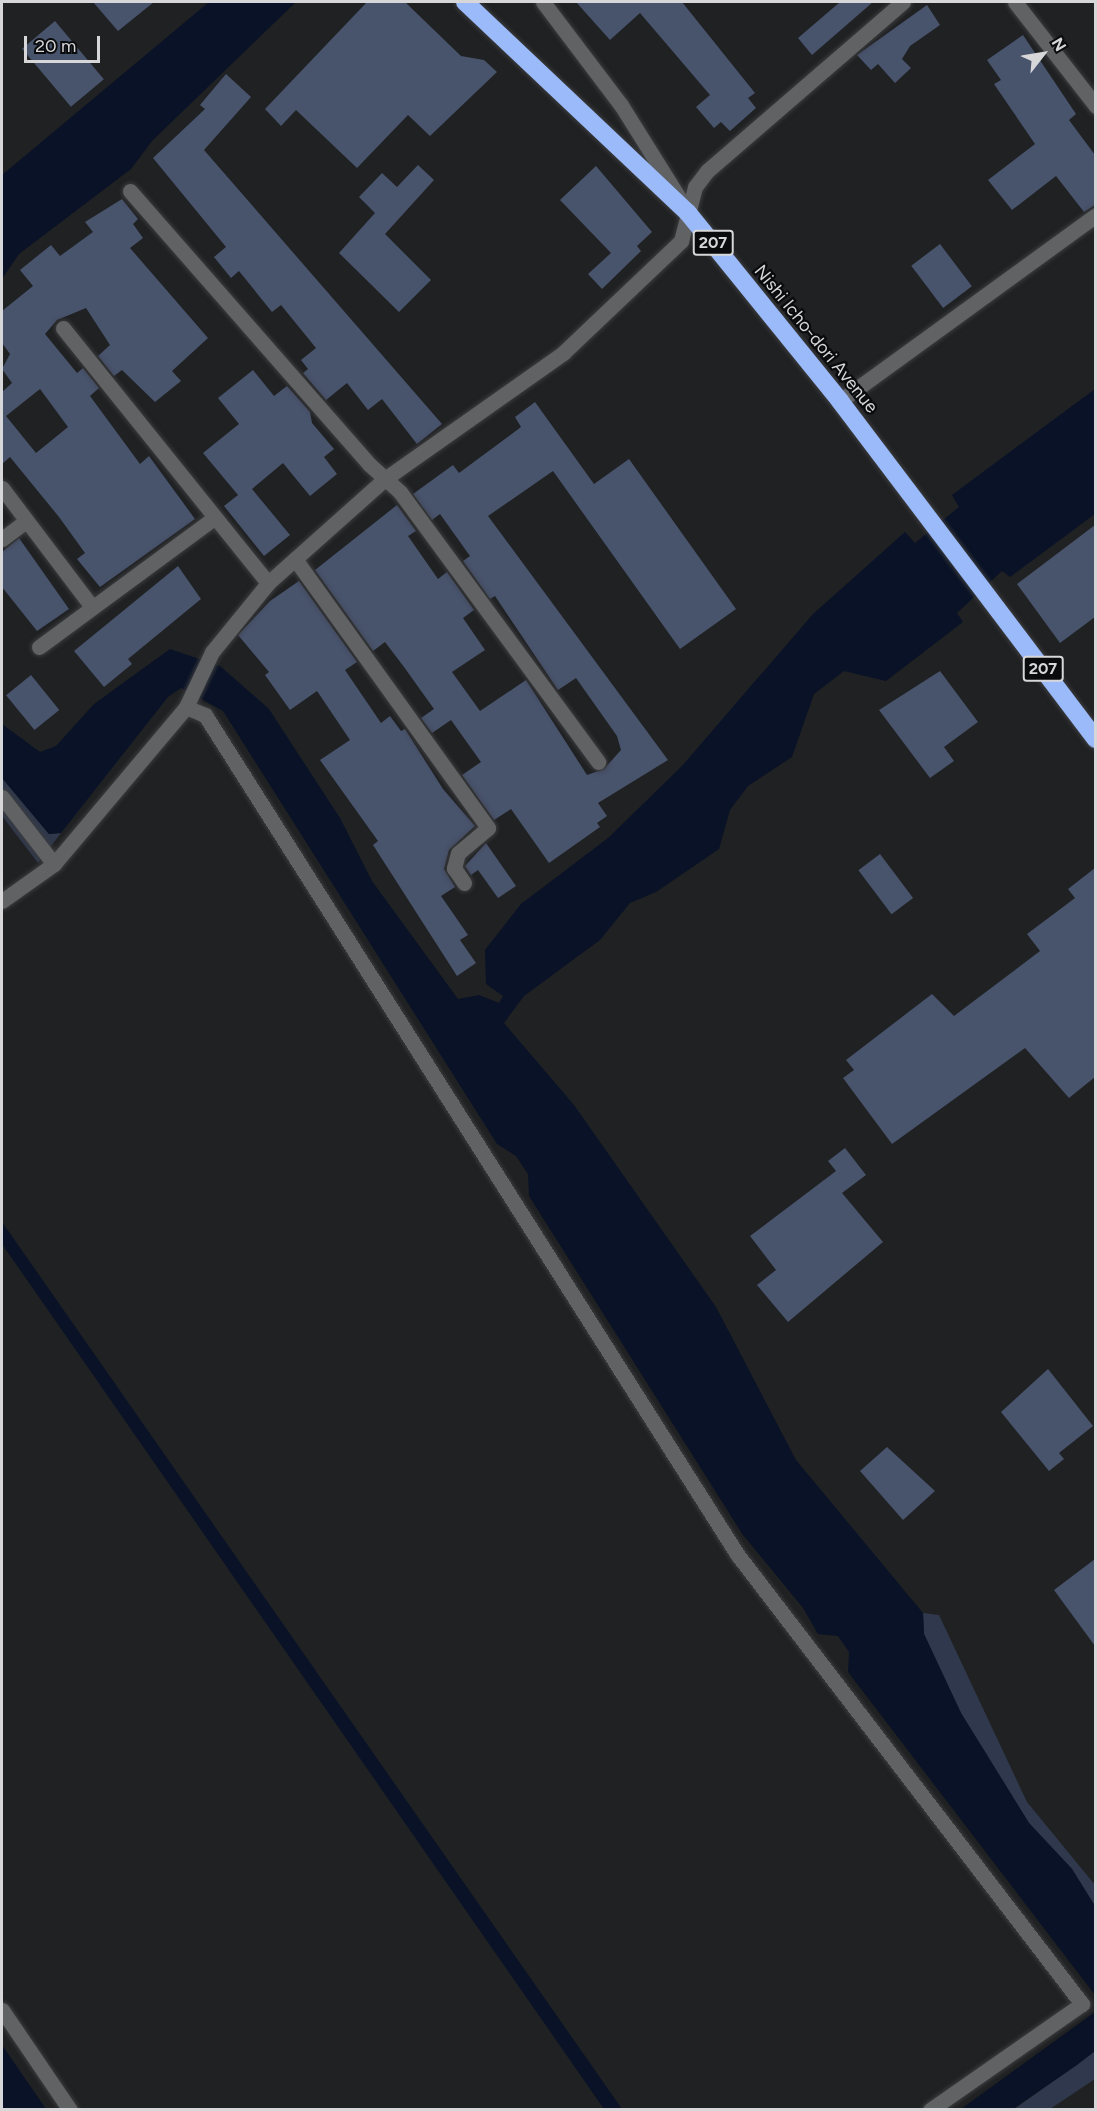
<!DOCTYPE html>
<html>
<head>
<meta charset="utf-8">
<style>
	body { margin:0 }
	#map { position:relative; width:1097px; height:2111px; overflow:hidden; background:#202123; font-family:Figtree,sans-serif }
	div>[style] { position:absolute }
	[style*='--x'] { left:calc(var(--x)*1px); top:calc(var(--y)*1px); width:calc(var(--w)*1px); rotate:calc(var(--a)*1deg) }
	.green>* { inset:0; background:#2f384c }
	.water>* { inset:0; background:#091226 }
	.building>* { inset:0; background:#48536c; transform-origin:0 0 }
	.roads { filter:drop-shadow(0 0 2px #3b3c3e) drop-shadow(0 0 2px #3b3c3e) }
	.minor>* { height:15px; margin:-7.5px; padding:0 7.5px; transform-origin:7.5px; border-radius:7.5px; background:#606264 }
	.highway>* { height:18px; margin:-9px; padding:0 9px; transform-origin:9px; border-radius:9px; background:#9bbafa }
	span { translate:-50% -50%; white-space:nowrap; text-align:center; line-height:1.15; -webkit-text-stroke:4.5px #0a0b0c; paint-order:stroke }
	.shield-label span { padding:2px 4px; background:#0a0b0c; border:2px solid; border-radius:4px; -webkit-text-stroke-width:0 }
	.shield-label { font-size:16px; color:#d7d7d9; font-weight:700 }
	.street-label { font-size:18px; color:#d7d7d9 }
	.frame { position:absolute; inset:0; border:3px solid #d7d7d9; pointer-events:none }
	.north { position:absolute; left:1013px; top:24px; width:60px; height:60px; -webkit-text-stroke:4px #0a0b0c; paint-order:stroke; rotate:59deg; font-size:16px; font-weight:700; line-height:24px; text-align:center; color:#d7d7d9 }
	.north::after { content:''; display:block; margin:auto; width:21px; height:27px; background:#d7d7d9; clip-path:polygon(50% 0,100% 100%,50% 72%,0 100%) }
	.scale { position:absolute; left:24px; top:36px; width:76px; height:27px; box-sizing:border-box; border:3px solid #d7d7d9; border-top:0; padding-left:8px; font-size:18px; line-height:21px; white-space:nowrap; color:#d7d7d9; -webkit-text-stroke:4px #0a0b0c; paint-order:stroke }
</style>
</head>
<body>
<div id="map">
	<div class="green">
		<i style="clip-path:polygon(2px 778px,49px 834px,61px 833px,38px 863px,2px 816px)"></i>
		<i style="clip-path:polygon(923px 1613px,939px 1615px,1027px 1802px,1095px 1885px,1095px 1906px,1072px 1869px,1029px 1823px,961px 1713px,924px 1634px)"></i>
		<i style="clip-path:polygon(1095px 2051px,1095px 2079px,1050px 2109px,1013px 2110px)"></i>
	</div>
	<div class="water">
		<i style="clip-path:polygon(209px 2px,296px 2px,152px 141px,131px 169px,19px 254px,2px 279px,2px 175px)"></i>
		<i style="clip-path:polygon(1095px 389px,1095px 514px,1010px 577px,1002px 571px,957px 613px,963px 622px,886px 681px,844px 671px,814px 694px,792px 757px,748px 786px,730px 810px,719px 849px,656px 892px,630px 903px,600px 940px,524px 996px,504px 1023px,574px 1105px,716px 1307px,796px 1460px,923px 1613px,924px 1634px,961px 1713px,1029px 1823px,1072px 1869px,1095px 1906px,1095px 1995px,848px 1672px,849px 1652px,838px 1636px,818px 1634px,803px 1608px,743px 1535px,529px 1196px,528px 1174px,516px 1156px,497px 1144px,223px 711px,181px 688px,168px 697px,61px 833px,49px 834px,2px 778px,2px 724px,40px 752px,56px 746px,94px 704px,170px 649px,220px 666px,269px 709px,340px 818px,372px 881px,458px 999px,479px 995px,499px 1003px,503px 996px,486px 984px,485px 950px,521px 904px,608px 838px,682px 766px,813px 614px,850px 581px,905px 532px,915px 543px,959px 507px,952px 495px)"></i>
		<i style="clip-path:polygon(2px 1222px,622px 2109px,604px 2109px,2px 1244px)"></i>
		<i style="clip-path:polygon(1095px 2012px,1095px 2051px,1077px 2065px,1013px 2109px,961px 2109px)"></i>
		<i style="clip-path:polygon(2px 2045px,46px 2109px,2px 2109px)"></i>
	</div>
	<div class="building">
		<i style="clip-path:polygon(93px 2px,154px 2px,118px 31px)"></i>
		<i style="clip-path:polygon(367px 2px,405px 2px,461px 56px,484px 60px,497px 72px,430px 136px,408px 115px,357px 168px,296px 110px,281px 126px,265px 109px)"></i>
		<i style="clip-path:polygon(576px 2px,682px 2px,755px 93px,748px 98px,756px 108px,730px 131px,721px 122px,714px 128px,696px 107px,710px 95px,640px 13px,610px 40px)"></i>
		<i style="clip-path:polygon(840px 2px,873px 2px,812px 55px,798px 38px)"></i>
		<i style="clip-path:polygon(927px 5px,940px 25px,910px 46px,902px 59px,911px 68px,895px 83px,878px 64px,871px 70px,857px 55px)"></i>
		<i style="left:55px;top:21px;width:76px;height:43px;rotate:50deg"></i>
		<i style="clip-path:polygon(1023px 35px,1076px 114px,1069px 120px,1095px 155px,1095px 205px,1084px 212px,1056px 176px,1012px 210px,988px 180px,1035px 144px,994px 84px,1001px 80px,987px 60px)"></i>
		<i style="clip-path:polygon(226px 74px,251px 97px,204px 150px,442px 424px,417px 444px,382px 399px,368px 410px,347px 383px,326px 400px,303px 373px,308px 369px,301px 360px,316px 348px,281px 305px,272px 312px,239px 271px,231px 278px,214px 257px,226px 247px,153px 158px,205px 109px,200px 105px)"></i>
		<i style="clip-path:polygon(418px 165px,434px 180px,385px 234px,431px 280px,399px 312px,339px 253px,375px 213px,359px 197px,382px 173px,397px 187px)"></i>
		<i style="clip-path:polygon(596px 166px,652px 232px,637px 246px,641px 251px,602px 289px,588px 274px,611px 253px,560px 200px)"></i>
		<i style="clip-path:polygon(evenodd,122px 199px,138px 219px,133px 224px,143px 238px,130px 248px,208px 338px,172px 371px,181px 381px,155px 402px,122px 370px,114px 376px,98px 356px,110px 345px,86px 308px,57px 320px,45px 334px,77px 373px,83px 368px,99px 388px,90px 396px,140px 464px,149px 456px,195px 519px,100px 587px,77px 559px,85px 553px,59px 517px,10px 457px,2px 464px,2px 392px,12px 383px,2px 369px,10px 354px,2px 343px,2px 311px,33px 286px,20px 270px,51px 245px,60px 256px,93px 232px,85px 222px,122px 199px,40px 389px,68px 427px,36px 453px,6px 416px,40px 389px)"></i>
		<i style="left:940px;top:244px;width:53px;height:36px;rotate:53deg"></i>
		<i style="clip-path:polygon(253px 370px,274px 396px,287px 386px,310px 412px,312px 423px,334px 449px,324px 457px,337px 474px,310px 496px,283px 463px,252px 489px,290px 535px,264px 556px,224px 506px,238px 495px,203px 453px,239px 424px,218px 398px)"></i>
		<i style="clip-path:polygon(535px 402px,594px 484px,629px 459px,736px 609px,680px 649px,553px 471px,488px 516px,668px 760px,598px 803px,607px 816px,597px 823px,600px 827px,549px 863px,511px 809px,494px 820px,462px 775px,481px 762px,451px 720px,432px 733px,421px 718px,434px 709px,404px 667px,385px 642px,373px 651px,315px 570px,397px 505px,416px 531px,408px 536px,438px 579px,447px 572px,474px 610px,463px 618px,485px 650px,452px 672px,480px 711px,526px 680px,587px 775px,604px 769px,621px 750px,617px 736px,576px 678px,558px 690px,495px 596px,490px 599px,463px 561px,470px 556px,440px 514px,432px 520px,413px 494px,453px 465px,459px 473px,521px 427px,515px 417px)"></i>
		<i style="clip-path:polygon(1095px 525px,1095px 617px,1060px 643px,1017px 584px)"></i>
		<i style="clip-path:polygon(19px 538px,69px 609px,37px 631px,2px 587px,2px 552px)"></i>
		<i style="clip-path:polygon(178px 566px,201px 599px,128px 659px,132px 664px,104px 687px,74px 651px)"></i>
		<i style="clip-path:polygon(299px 581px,357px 662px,345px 670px,381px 723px,390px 716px,401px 731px,405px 729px,443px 789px,475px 826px,449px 850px,444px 869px,455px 887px,441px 896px,468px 935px,460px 940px,476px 963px,457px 976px,373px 845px,378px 841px,320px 760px,350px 740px,317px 691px,290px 710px,265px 675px,269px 672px,238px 635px,270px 601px)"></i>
		<i style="clip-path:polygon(940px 671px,978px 722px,944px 747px,954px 761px,930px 778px,879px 710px)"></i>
		<i style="left:31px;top:675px;width:45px;height:32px;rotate:51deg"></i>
		<i style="clip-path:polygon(486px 843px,516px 886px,498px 898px,478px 870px,471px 875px,465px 866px)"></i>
		<i style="left:880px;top:854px;width:55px;height:27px;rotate:53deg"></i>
		<i style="clip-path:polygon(1095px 868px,1095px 1077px,1069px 1098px,1025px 1048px,892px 1144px,843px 1078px,854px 1070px,846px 1060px,932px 994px,954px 1016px,1040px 951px,1027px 934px,1075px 898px,1068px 889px)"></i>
		<i style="clip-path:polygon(845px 1148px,866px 1175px,842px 1193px,883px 1242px,788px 1322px,757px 1285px,776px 1270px,750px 1236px,836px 1171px,828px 1161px)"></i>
		<i style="clip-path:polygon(1048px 1369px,1093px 1426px,1059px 1453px,1064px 1459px,1049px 1471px,1001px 1412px)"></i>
		<i style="clip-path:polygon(887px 1447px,935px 1491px,903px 1520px,860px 1471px)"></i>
		<i style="clip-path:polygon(1095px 1559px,1095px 1646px,1054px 1590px)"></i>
	</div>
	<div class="roads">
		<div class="minor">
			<i style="--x:543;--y:2;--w:129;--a:52.9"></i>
			<i style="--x:621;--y:105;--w:113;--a:58"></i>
			<i style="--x:1015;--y:2;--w:132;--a:52.1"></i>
			<i style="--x:130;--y:191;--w:364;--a:48.8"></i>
			<i style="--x:370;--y:465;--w:40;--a:42"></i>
			<i style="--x:400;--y:492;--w:335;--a:53.7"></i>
			<i style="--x:63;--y:328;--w:327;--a:51.2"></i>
			<i style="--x:840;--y:401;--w:316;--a:-36"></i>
			<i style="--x:2;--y:488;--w:149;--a:52.9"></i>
			<i style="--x:2;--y:539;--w:30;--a:-37"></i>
			<i style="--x:295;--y:559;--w:331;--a:54.3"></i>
			<i style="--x:488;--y:828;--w:39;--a:140"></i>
			<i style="--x:458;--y:853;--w:16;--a:105"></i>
			<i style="--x:454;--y:868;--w:18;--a:56"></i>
			<i style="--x:39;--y:647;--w:217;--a:-36.4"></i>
			<i style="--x:186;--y:707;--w:21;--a:23"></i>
			<i style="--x:205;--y:715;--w:993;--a:57.62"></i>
			<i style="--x:737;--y:1554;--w:567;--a:52.52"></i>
			<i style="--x:1082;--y:2004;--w:185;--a:145.1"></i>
			<i style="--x:2;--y:797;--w:85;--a:52.2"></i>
			<i style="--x:2;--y:901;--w:64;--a:-35.4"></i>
			<i style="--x:54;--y:864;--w:205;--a:-49.9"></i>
			<i style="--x:186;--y:707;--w:61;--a:-64.7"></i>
			<i style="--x:212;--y:652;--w:89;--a:-50.9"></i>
			<i style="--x:268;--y:583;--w:158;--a:-41.7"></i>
			<i style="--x:386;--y:478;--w:217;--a:-35.2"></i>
			<i style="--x:563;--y:353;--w:163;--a:-43.5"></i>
			<i style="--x:681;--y:241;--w:56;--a:-75.5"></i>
			<i style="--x:695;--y:187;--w:20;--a:-53"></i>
			<i style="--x:707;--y:171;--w:259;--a:-40.8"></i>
			<i style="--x:2;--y:2010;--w:121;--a:55.8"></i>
		</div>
		<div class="highway">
			<i style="--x:465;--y:2;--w:307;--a:43.4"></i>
			<i style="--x:688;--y:213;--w:242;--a:51"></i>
			<i style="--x:840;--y:401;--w:424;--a:52.9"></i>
		</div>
	</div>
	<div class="shield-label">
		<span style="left:713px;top:243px">207</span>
		<span style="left:1043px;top:669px">207</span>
	</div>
	<div class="street-label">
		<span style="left:816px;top:339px;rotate:51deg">Nishi Icho-dori Avenue</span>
	</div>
	<div class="frame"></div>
	<div class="north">N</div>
	<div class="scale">20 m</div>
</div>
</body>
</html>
